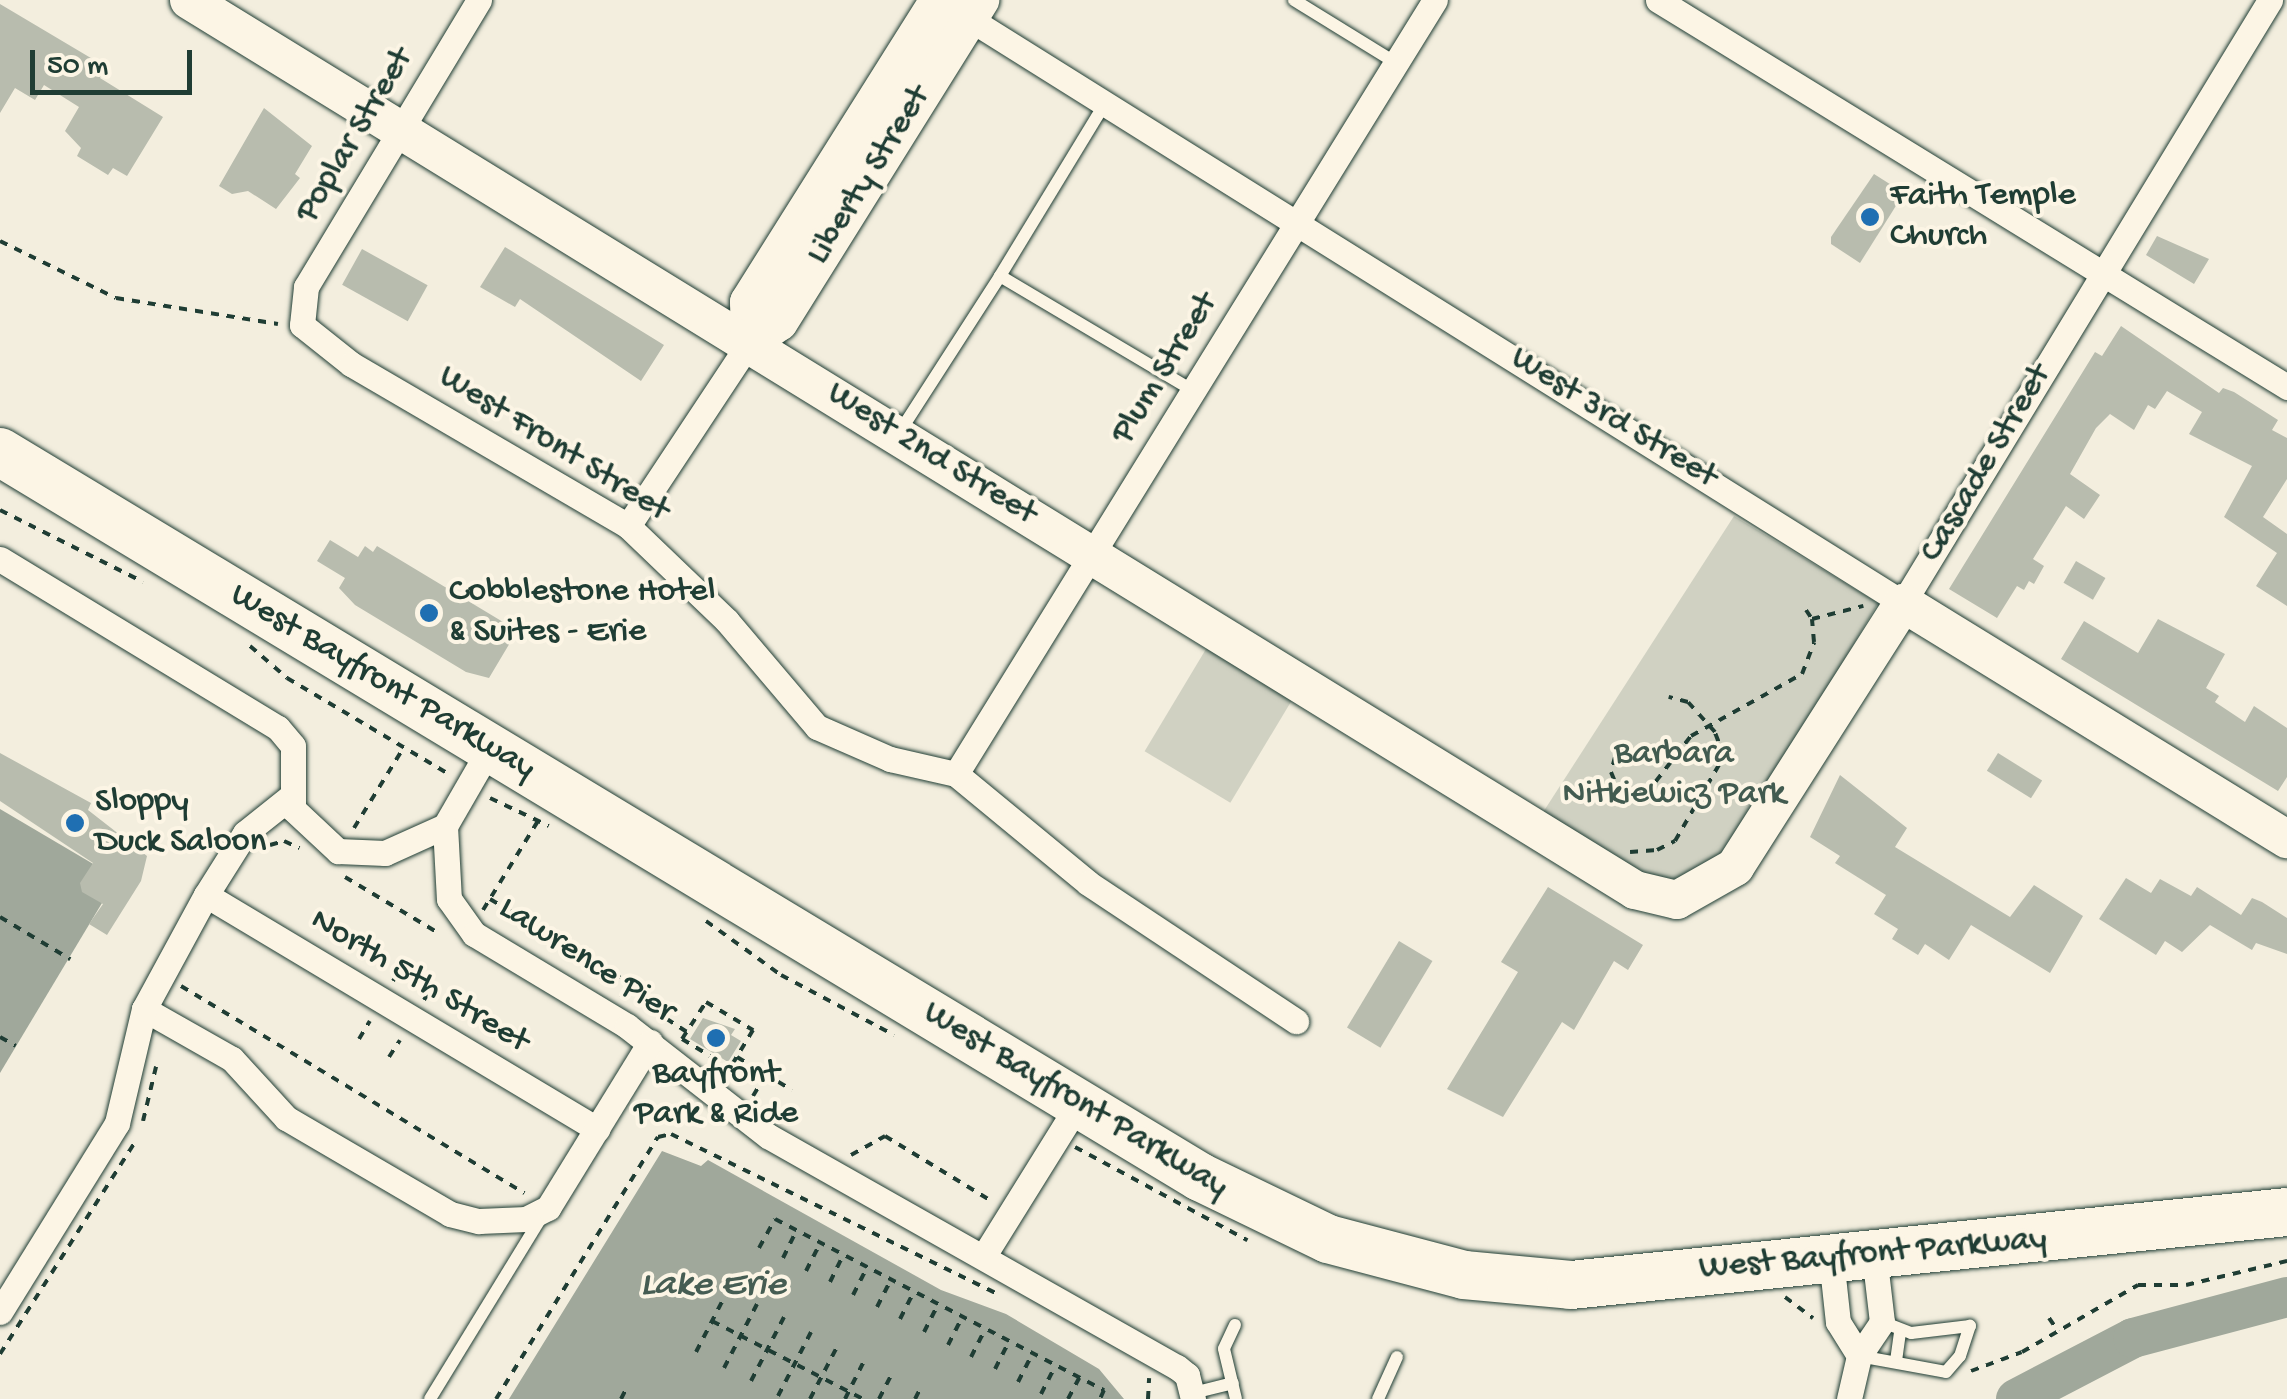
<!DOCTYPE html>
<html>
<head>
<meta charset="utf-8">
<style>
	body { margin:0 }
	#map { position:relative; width:2287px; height:1399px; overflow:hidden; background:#f3eede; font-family:"Gochi Hand",sans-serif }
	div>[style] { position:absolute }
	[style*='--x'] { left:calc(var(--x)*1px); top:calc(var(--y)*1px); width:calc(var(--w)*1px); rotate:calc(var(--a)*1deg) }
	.green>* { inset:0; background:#d0d1c2; transform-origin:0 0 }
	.water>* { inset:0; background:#a0a89b }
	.river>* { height:40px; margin:-20px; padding:0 20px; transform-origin:20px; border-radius:20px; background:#a0a89b }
	.building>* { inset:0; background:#b8bcae; transform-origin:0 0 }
	.path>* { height:4px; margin-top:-2px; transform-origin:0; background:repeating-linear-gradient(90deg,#1f3d34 0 8px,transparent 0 16px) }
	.roads { filter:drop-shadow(0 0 2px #1f3d34) drop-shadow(0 0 2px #1f3d34) }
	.lane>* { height:12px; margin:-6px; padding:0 6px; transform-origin:6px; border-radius:6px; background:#fcf5e5 }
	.street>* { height:25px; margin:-12.5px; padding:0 12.5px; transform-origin:12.5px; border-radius:12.5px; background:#fcf5e5 }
	.secondary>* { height:38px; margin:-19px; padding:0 19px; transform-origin:19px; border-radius:19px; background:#fcf5e5 }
	.highway>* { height:48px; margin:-24px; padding:0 24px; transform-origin:24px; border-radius:24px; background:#fcf5e5 }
	.dots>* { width:28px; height:28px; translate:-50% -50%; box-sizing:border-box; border:5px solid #fcf5e5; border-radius:50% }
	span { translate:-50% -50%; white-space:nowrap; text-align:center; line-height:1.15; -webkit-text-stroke:8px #fcf5e5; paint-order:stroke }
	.street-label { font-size:35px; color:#1f3d34 }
	.poi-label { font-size:35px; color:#1f3d34 }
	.left { translate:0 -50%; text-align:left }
	.park-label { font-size:35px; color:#425b50 }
	.water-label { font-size:38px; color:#465d53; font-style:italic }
	.scale { position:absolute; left:30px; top:50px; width:162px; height:45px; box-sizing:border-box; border:5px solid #1f3d34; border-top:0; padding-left:12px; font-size:30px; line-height:35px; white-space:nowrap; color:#1f3d34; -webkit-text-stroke:8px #fcf5e5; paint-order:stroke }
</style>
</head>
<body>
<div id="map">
	<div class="green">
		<i style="clip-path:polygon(1734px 516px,1878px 603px,1731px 853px,1679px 881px,1647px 879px,1540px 817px)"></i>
		<i style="left:1209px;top:644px;width:100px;height:125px;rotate:31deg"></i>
	</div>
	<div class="water">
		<i style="clip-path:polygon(0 809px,117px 878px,0 1073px)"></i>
		<i style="clip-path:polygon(662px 1151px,701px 1166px,708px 1160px,941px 1290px,1006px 1314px,1099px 1369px,1124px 1399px,509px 1399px)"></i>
	</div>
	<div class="river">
		<i style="--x:2016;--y:1399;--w:132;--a:-27.5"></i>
		<i style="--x:2133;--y:1338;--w:159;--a:-14.9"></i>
	</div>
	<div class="building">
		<i style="clip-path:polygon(0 4px,106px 67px,100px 78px,163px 117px,127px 176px,113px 168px,108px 175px,77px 156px,81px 148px,65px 131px,79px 107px,44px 85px,35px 100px,15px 88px,0 113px)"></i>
		<i style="clip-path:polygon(264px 108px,312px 146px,295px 174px,300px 178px,276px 209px,248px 191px,232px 194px,219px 186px)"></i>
		<i style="clip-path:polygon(1874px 174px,1904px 193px,1860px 263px,1831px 244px,1831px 237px)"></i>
		<i style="clip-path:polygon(2157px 236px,2209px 259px,2194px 284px,2146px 255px)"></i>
		<i style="clip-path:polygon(505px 247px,664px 345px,641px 381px,520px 299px,515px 307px,480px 287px)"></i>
		<i style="left:362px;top:249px;width:75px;height:41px;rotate:29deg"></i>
		<i style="clip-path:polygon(2121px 326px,2219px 393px,2223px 388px,2234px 392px,2278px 420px,2272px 430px,2287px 438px,2287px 479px,2263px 517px,2287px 534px,2287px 606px,2256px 586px,2277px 553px,2224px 517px,2252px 466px,2189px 434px,2202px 412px,2167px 391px,2155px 409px,2148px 405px,2134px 430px,2110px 414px,2096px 428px,2070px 474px,2100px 495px,2084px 519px,2066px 506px,2033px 559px,2044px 566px,2034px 584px,2029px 581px,2024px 590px,2017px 586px,1997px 618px,1949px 589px,2095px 352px,2102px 356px)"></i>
		<i style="clip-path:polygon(330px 540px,358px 557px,365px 546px,373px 552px,377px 546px,508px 625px,505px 631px,514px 636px,489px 678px,466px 672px,355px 605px,339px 588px,345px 578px,317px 561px)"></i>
		<i style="left:2076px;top:561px;width:34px;height:25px;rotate:30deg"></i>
		<i style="clip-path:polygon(2158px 619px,2225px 654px,2206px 688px,2219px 696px,2215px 702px,2245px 722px,2254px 706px,2287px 728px,2287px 777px,2278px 791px,2061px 659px,2084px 621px,2138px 653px)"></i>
		<i style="clip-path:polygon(0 753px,91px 803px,88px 810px,147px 856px,141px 881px,107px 935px,89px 924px,103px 904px,82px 892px,80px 883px,93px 863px,0 801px)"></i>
		<i style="left:1998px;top:753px;width:52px;height:21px;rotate:32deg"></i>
		<i style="clip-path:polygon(1840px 775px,1907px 828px,1895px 847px,2010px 917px,2034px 885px,2083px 916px,2050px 973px,1971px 925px,1949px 960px,1925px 944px,1918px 955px,1892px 939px,1898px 929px,1874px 914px,1886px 895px,1835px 863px,1840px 856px,1810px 837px)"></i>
		<i style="clip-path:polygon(2126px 878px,2151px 893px,2160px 879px,2191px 896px,2197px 887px,2241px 915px,2252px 898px,2262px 902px,2287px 918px,2287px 954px,2256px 943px,2252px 950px,2210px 925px,2182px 952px,2165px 941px,2156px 955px,2099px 919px)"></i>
		<i style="clip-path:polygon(1548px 887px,1643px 945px,1628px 970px,1614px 961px,1574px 1030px,1562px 1022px,1503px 1117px,1447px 1089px,1518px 972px,1501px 962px)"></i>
		<i style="left:1399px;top:941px;width:39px;height:101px;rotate:31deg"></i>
		<i style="clip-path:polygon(703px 1018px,735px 1029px,731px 1035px,741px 1041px,728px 1062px,690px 1039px)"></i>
	</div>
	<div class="path">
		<i style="--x:0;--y:241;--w:129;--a:26.2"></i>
		<i style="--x:116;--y:298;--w:164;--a:9.1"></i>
		<i style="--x:0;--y:510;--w:160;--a:26.7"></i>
		<i style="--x:1806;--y:610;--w:11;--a:56"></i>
		<i style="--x:250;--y:646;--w:49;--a:40.9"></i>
		<i style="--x:287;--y:678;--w:186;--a:30.7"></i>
		<i style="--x:1615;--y:757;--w:16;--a:105"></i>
		<i style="--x:1611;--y:772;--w:18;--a:68"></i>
		<i style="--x:1618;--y:789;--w:28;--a:10"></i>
		<i style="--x:1646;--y:794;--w:73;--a:-52.2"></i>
		<i style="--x:1691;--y:736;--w:127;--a:-29.2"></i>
		<i style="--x:1802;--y:674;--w:34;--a:-69"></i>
		<i style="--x:1814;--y:642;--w:23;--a:-95"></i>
		<i style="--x:1812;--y:619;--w:53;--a:-14.3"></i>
		<i style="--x:490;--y:798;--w:65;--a:25.4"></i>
		<i style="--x:354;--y:828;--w:95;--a:-58.3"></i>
		<i style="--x:270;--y:845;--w:15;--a:-16"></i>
		<i style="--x:284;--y:841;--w:17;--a:25"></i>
		<i style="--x:1630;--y:852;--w:27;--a:-4"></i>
		<i style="--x:1657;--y:850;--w:20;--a:-27"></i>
		<i style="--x:1675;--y:841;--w:98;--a:-60"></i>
		<i style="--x:1724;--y:756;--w:26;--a:-111"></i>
		<i style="--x:1715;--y:732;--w:40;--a:-132"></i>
		<i style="--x:1688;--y:702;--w:20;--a:-165"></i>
		<i style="--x:345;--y:877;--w:105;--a:31"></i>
		<i style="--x:490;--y:899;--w:163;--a:31"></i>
		<i style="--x:630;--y:983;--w:17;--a:121"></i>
		<i style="--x:483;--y:910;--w:105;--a:-58.3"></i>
		<i style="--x:0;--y:917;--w:82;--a:31"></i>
		<i style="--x:706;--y:921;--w:92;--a:35.8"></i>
		<i style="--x:781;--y:975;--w:128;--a:28"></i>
		<i style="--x:393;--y:981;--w:20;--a:-57"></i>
		<i style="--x:181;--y:986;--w:401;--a:31.1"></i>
		<i style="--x:424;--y:1000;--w:20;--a:-60"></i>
		<i style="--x:706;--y:1002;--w:55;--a:30.8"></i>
		<i style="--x:753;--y:1030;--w:44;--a:121.2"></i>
		<i style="--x:730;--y:1068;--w:56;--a:-148.9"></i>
		<i style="--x:682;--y:1039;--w:44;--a:-57"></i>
		<i style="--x:653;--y:1010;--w:40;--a:32.9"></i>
		<i style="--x:0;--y:1037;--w:18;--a:29"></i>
		<i style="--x:359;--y:1039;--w:21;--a:-59"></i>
		<i style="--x:389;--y:1057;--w:20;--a:-57"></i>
		<i style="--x:737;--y:1057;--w:64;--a:31"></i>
		<i style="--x:753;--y:1096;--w:26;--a:-59"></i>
		<i style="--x:143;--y:1121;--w:56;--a:-76.5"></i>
		<i style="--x:1075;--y:1147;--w:196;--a:28.4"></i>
		<i style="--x:851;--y:1155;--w:39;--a:-29"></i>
		<i style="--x:885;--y:1136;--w:127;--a:31.4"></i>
		<i style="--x:759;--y:1248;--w:33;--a:-61"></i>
		<i style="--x:775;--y:1219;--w:371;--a:27.5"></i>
		<i style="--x:1104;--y:1390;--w:10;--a:114"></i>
		<i style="--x:783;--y:1258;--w:30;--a:-64"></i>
		<i style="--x:806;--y:1271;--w:30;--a:-63"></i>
		<i style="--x:830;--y:1282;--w:30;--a:-64"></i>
		<i style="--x:853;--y:1295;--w:30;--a:-63"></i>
		<i style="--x:1785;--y:1297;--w:35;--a:37"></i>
		<i style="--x:877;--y:1307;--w:30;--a:-63"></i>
		<i style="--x:2049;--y:1318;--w:16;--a:55"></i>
		<i style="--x:900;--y:1319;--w:30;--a:-63"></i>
		<i style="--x:712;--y:1321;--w:170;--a:27.3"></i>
		<i style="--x:924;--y:1332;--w:30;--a:-63"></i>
		<i style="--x:948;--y:1345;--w:30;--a:-63"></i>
		<i style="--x:696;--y:1352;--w:70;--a:-62.7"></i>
		<i style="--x:0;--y:1354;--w:249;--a:-57.5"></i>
		<i style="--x:971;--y:1357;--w:30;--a:-63"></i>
		<i style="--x:724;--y:1368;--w:72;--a:-62.7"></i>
		<i style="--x:995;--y:1369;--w:30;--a:-63"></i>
		<i style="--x:1971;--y:1371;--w:54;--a:-20.4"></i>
		<i style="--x:2022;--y:1352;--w:134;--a:-30"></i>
		<i style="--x:2138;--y:1285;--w:48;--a:0"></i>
		<i style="--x:2186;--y:1285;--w:104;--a:-13.4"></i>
		<i style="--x:751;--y:1381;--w:72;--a:-62.7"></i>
		<i style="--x:1018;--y:1382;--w:30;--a:-63"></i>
		<i style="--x:1041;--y:1394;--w:30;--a:-63"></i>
		<i style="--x:778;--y:1396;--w:72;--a:-62.7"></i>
		<i style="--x:496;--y:1399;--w:308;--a:-58.3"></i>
		<i style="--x:658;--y:1137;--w:13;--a:-13"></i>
		<i style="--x:671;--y:1134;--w:364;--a:26.1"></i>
		<i style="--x:621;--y:1399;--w:13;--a:-63"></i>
		<i style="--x:810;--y:1399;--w:61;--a:-62.6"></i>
		<i style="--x:845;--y:1399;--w:45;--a:-63.4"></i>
		<i style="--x:879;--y:1399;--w:28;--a:-63"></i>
		<i style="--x:915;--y:1399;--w:11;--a:-63"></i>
		<i style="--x:1068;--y:1399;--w:24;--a:-62"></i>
		<i style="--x:1148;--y:1399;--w:21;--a:-87"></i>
	</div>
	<div class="roads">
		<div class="lane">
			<i style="--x:1294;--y:0;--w:120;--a:31.7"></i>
			<i style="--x:1000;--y:276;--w:202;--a:-58.7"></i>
			<i style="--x:899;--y:433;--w:187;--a:-57.2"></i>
			<i style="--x:1000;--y:276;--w:226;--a:30.7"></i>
			<i style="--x:1235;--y:1325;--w:26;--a:115"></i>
			<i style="--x:1224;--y:1349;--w:51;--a:76.5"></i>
			<i style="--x:1859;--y:1356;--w:88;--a:10.4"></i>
			<i style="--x:1946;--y:1372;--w:21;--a:-49"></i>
			<i style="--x:1960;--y:1356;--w:32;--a:-72"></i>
			<i style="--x:1970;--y:1326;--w:59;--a:173.2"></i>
			<i style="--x:1911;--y:1333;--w:31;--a:-159"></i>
			<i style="--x:1896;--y:1361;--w:29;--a:-82"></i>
			<i style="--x:1193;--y:1393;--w:41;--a:-14"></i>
			<i style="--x:430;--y:1399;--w:212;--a:-58.5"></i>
			<i style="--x:1378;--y:1399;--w:46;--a:-65.7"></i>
		</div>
		<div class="street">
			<i style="--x:479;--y:0;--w:335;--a:121.1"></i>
			<i style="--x:306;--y:287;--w:38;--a:96"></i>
			<i style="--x:302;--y:325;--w:63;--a:38.5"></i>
			<i style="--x:351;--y:364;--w:321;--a:30.3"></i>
			<i style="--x:628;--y:526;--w:137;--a:43.8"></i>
			<i style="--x:727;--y:621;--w:139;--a:49.7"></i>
			<i style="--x:817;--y:727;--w:80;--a:23.7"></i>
			<i style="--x:890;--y:759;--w:68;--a:12.8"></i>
			<i style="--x:956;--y:774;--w:171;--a:39.5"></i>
			<i style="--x:1088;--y:883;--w:250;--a:33.6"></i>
			<i style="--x:1658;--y:0;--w:739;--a:31.6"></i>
			<i style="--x:957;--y:11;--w:1116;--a:32.04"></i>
			<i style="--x:1903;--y:603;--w:706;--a:-58.67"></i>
			<i style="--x:628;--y:526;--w:221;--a:-56.5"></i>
			<i style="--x:0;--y:559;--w:325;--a:31.3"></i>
			<i style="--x:278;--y:728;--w:23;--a:50"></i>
			<i style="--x:293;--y:746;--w:63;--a:90"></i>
			<i style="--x:293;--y:809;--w:62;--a:43"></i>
			<i style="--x:338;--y:851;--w:47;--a:2.4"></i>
			<i style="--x:385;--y:853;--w:66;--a:-24.2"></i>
			<i style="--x:445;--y:826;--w:90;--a:-60"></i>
			<i style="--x:956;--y:774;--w:910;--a:-58.25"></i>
			<i style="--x:445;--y:826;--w:73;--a:86.9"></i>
			<i style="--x:449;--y:899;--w:43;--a:54.5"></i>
			<i style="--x:474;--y:934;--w:179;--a:31"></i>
			<i style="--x:627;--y:1026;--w:179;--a:38"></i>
			<i style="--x:768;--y:1136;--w:470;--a:29.5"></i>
			<i style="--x:1177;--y:1367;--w:13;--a:39"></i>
			<i style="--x:1187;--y:1375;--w:25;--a:76"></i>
			<i style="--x:206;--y:895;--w:456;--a:30.9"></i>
			<i style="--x:144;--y:1009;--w:101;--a:29.6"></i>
			<i style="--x:232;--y:1059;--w:80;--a:47.5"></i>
			<i style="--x:286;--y:1118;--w:190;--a:30.3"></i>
			<i style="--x:450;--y:1214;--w:30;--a:14"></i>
			<i style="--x:479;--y:1221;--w:47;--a:-2.4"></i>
			<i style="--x:526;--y:1219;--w:25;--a:-27"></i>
			<i style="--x:548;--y:1208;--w:195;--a:-58.4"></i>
			<i style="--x:985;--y:1254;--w:178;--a:-58.1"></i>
			<i style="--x:1831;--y:1258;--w:64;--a:83.8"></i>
			<i style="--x:1838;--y:1322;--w:40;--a:58"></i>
			<i style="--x:0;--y:1312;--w:222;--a:-58.2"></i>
			<i style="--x:117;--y:1123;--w:117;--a:-76.7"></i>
			<i style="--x:144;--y:1009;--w:130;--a:-61.5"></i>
			<i style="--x:206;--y:895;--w:73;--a:-57.8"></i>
			<i style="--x:245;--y:833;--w:56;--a:-38.5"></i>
			<i style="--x:1849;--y:1399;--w:44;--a:-76.9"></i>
			<i style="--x:1859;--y:1356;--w:41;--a:-55.9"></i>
			<i style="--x:1882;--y:1322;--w:68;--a:-96.7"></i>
		</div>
		<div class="secondary">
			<i style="--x:189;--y:0;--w:1698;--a:31.61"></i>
			<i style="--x:1635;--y:890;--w:43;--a:13.4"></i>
			<i style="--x:1677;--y:900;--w:67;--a:-29.6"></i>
			<i style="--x:1735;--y:867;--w:313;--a:-57.5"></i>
			<i style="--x:1903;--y:603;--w:451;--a:31.6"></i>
			<i style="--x:750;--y:342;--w:35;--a:-35"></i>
			<i style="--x:779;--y:322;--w:380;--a:-58"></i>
			<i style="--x:750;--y:342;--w:40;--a:-91.4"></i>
			<i style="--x:749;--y:302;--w:357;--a:-57.8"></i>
		</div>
		<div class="highway">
			<i style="--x:0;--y:452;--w:1402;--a:31.14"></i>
			<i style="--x:1200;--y:1177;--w:142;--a:25.8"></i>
			<i style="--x:1328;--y:1239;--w:141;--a:14.8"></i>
			<i style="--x:1464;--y:1275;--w:107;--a:5.3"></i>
			<i style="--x:1571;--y:1285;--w:720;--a:-5.82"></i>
		</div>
	</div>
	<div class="dots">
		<i style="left:1870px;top:217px;background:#1f6fb2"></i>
		<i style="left:429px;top:613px;background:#1f6fb2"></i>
		<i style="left:75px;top:823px;background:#1f6fb2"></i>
		<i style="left:716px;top:1038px;background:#1f6fb2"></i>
	</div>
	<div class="street-label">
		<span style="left:356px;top:136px;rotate:-59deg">Poplar Street</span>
		<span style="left:870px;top:176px;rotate:-58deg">Liberty Street</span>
		<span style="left:1166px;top:369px;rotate:-58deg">Plum Street</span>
		<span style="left:1613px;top:419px;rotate:32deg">West 3rd Street</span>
		<span style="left:553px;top:445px;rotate:32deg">West Front Street</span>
		<span style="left:931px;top:455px;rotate:32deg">West 2nd Street</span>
		<span style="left:1987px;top:464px;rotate:-59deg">Cascade Street</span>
		<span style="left:382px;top:683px;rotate:31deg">West Bayfront Parkway</span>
		<span style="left:586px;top:961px;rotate:33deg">Lawrence Pier</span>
		<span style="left:419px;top:982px;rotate:31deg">North 5th Street</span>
		<span style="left:1075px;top:1101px;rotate:31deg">West Bayfront Parkway</span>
		<span style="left:1873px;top:1255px;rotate:-5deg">West Bayfront Parkway</span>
	</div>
	<div class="poi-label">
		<span class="left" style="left:1890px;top:217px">Faith Temple<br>Church</span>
		<span class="left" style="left:449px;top:613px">Cobblestone Hotel<br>&amp; Suites - Erie</span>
		<span class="left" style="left:95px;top:823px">Sloppy<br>Duck Saloon</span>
		<span style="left:716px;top:1095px">Bayfront<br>Park &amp; Ride</span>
	</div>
	<div class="park-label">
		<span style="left:1674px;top:775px">Barbara<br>Nitkiewicz Park</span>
	</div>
	<div class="water-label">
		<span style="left:713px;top:1287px">Lake Erie</span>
	</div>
	<div class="scale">50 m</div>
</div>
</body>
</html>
